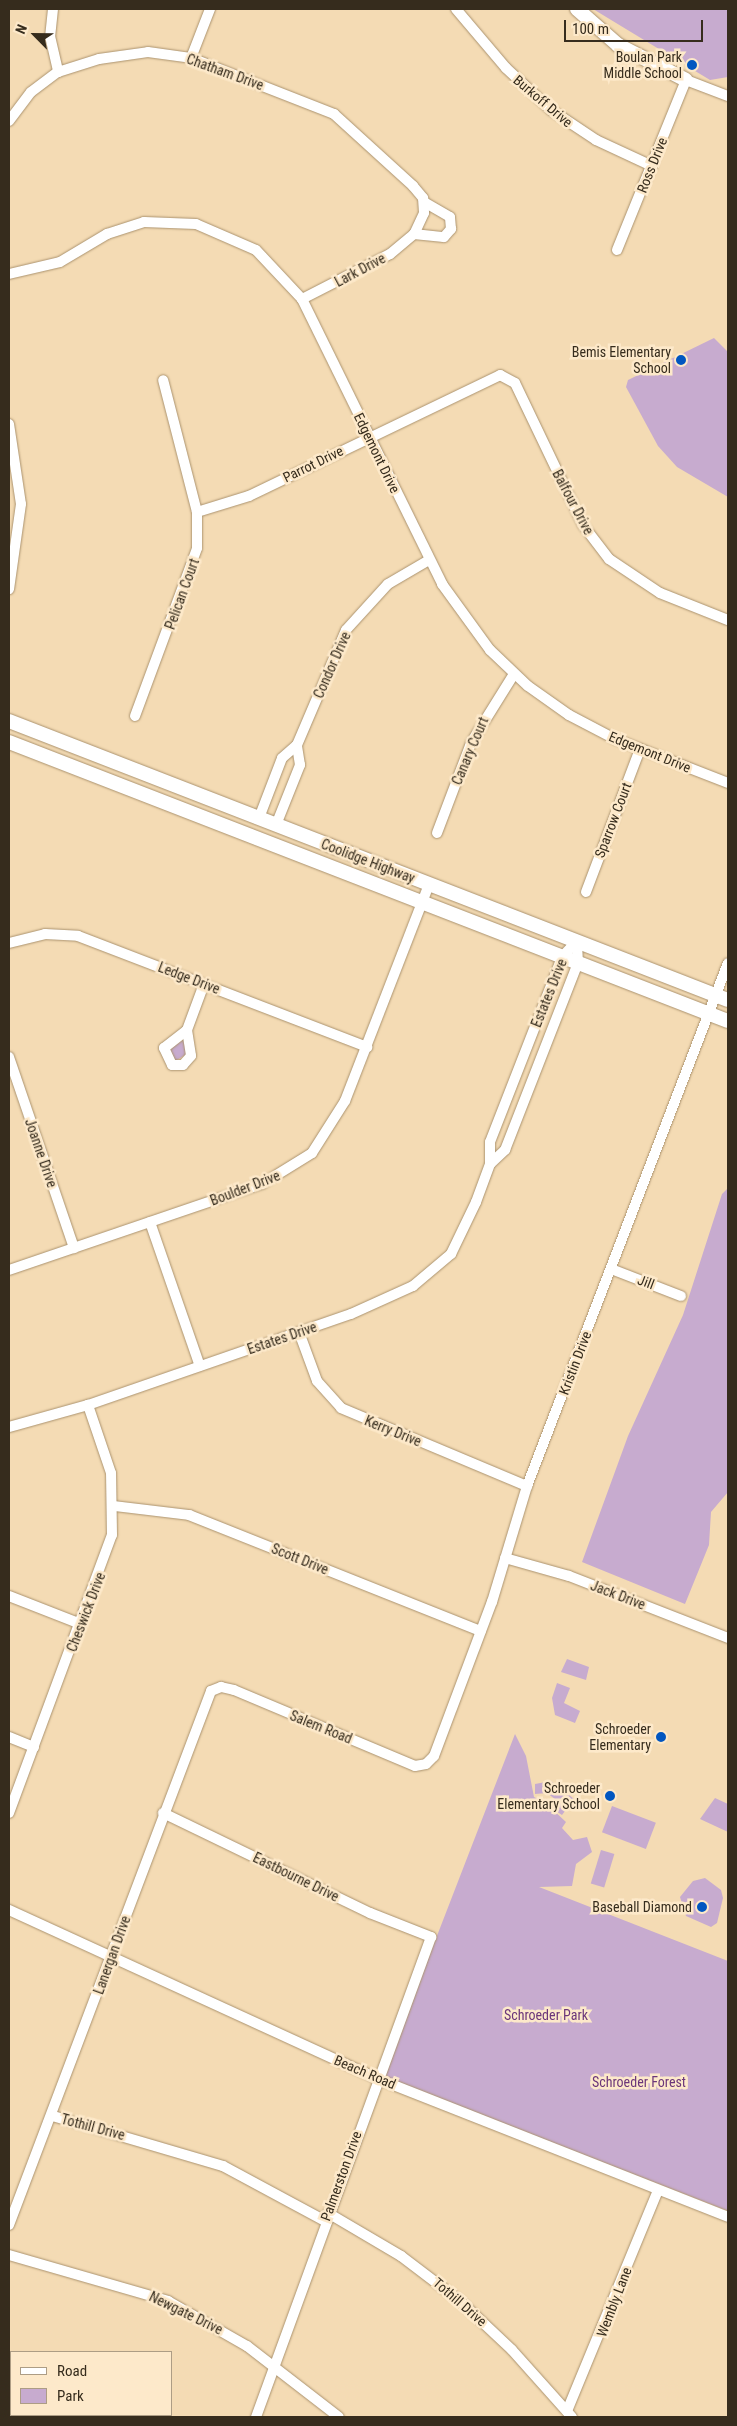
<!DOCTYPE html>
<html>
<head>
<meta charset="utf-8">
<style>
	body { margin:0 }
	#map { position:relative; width:737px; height:2426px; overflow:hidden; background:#f4dbb4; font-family:"Roboto Condensed",sans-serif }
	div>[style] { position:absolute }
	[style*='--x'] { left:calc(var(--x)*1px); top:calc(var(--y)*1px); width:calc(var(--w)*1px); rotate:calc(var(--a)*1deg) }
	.green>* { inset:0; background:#c7abcf; transform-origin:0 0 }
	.roads { filter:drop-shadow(0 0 1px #ab936f) drop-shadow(0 0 1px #ab936f) }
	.street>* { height:10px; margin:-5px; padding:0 5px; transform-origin:5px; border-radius:5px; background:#fff }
	.secondary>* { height:14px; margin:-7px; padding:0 7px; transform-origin:7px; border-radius:7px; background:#fff }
	.dots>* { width:14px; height:14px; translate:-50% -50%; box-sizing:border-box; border:2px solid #fde9ca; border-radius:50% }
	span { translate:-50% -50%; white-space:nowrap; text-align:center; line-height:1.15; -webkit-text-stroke:5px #fde9ca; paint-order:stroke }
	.poi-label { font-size:14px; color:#362c1d }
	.right { translate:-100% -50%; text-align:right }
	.street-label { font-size:14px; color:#362c1d }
	.park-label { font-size:14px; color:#6b367a }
	.frame { position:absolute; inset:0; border:10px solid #362c1d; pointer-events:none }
	.legend { position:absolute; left:10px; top:2351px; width:162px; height:65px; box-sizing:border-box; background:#fde9ca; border:1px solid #ad9d85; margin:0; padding:6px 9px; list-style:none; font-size:15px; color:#362c1d }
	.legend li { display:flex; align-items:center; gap:10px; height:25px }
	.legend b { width:25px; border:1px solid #ad9d85 }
	.north { position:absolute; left:10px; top:10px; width:50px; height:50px; -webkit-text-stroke:4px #fde9ca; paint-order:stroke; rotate:293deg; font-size:14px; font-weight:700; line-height:20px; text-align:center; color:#362c1d }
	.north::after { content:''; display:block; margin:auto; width:18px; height:22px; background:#362c1d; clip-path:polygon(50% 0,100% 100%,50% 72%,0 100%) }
	.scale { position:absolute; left:564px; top:20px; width:139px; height:22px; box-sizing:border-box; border:2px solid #362c1d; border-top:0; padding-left:6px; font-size:15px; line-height:18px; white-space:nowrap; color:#362c1d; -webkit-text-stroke:4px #fde9ca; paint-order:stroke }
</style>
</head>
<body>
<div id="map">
	<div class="green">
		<i style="clip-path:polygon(593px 9px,728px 9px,728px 77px,710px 80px)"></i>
		<i style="clip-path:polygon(714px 338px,728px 352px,728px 497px,677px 467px,658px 446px,626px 387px,628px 380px)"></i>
		<i style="clip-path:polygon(184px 1039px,187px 1054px,175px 1061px,169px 1050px)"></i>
		<i style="clip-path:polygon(728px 1188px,728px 1492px,711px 1512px,709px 1545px,685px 1604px,582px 1562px,628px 1436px,683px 1315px,722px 1194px)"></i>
		<i style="clip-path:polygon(567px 1659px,589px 1667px,586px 1680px,561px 1672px)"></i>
		<i style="clip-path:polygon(557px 1683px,570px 1688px,564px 1703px,580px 1711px,575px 1723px,555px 1715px,552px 1698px)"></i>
		<i style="clip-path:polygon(515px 1734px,526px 1756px,534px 1797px,551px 1806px,555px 1799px,547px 1793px,535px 1794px,535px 1784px,551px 1781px,574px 1799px,562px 1815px,551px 1808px,566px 1822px,562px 1828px,573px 1840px,587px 1837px,592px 1852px,576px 1864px,572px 1886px,539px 1887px,728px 1961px,728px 2211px,387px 2078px,384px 2073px)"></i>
		<i style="clip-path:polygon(715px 1798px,728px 1804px,728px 1832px,700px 1819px)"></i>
		<i style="left:612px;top:1806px;width:47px;height:28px;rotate:21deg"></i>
		<i style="left:601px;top:1850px;width:14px;height:35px;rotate:17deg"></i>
		<i style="clip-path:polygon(705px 1878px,721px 1890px,723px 1898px,717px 1923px,711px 1927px,686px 1916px,680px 1897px,693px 1881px)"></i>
	</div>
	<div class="roads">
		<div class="street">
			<i style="--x:53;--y:9;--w:27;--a:96"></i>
			<i style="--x:50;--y:36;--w:37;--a:77"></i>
			<i style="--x:456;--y:9;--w:77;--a:49.7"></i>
			<i style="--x:506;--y:68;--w:62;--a:43"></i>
			<i style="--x:551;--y:110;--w:54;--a:33.7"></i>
			<i style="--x:596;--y:140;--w:62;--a:24.9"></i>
			<i style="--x:191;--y:58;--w:53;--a:-68.8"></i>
			<i style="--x:9;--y:121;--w:36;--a:-53"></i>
			<i style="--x:31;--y:92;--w:34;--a:-37"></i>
			<i style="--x:58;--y:72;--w:43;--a:-17.6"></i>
			<i style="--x:99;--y:59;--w:49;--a:-8.1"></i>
			<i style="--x:148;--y:52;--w:43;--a:7.9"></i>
			<i style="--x:191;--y:58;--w:154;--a:21.4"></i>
			<i style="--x:334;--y:114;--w:107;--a:42.3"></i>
			<i style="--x:413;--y:186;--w:16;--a:50"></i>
			<i style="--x:423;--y:198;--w:15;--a:86"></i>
			<i style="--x:424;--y:213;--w:23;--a:115"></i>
			<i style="--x:414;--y:234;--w:31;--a:140"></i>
			<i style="--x:390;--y:254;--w:99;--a:152.9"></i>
			<i style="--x:414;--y:234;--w:30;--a:6"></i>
			<i style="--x:444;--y:237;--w:11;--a:-49"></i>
			<i style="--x:451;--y:229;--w:12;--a:-95"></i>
			<i style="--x:450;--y:217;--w:30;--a:-150"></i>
			<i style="--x:617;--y:250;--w:183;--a:-67.9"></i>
			<i style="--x:686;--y:80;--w:45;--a:20.9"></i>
			<i style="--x:9;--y:274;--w:52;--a:-13.2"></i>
			<i style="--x:60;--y:262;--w:55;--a:-30.8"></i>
			<i style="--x:107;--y:234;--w:39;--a:-18"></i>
			<i style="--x:144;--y:222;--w:52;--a:2.2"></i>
			<i style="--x:196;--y:224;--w:65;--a:23.4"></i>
			<i style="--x:256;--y:250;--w:67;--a:46.8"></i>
			<i style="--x:302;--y:299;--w:318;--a:63.8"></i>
			<i style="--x:442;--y:584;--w:82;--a:54"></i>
			<i style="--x:490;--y:650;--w:52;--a:43.5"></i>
			<i style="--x:528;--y:686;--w:50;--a:35.3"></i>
			<i style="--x:569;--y:715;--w:52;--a:27.6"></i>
			<i style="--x:615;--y:739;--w:121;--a:21.3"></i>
			<i style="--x:9;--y:424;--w:81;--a:81.5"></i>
			<i style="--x:21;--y:504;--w:86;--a:98"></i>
			<i style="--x:197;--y:512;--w:54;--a:-17.1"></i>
			<i style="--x:249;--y:496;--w:279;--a:-25.7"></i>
			<i style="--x:500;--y:375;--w:17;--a:28"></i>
			<i style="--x:515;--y:383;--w:157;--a:64.4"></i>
			<i style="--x:583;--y:525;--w:43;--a:52.6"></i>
			<i style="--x:609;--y:559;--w:61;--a:33.7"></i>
			<i style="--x:660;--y:593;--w:73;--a:21.7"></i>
			<i style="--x:135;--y:716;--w:179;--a:-69.7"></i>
			<i style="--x:197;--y:548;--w:36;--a:-90"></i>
			<i style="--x:197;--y:512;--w:136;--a:-104.4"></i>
			<i style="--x:259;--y:818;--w:64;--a:-69"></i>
			<i style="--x:282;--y:758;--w:20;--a:-41"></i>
			<i style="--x:297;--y:745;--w:125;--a:-66.9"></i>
			<i style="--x:346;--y:630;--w:62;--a:-47.6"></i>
			<i style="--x:388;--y:584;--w:48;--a:-30.3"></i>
			<i style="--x:276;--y:825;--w:65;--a:-68.2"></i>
			<i style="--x:300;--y:765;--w:20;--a:-99"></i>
			<i style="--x:437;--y:833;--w:96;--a:-69.3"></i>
			<i style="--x:471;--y:743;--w:81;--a:-58.1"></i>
			<i style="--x:586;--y:892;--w:153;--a:-69.3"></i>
			<i style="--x:9;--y:943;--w:37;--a:-14"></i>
			<i style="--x:45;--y:934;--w:33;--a:3"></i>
			<i style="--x:78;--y:936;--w:310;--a:21"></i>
			<i style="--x:187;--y:1030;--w:26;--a:81"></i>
			<i style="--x:191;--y:1056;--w:12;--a:132"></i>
			<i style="--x:183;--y:1065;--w:11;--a:180"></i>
			<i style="--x:172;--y:1065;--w:19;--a:-115"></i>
			<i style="--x:164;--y:1048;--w:29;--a:-38"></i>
			<i style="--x:187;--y:1030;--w:49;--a:-69.7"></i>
			<i style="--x:9;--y:1057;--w:202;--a:71.2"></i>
			<i style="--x:490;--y:1164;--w:21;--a:-43"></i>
			<i style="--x:505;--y:1150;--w:201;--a:-68.7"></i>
			<i style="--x:578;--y:963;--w:22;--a:-93"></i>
			<i style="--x:150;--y:1222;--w:152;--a:70.9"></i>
			<i style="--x:611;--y:1269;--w:75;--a:21.1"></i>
			<i style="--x:9;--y:1270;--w:267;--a:-18.8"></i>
			<i style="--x:262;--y:1184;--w:59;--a:-31.8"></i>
			<i style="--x:312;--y:1153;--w:62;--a:-57.6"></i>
			<i style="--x:345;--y:1101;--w:233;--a:-68.8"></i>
			<i style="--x:299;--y:1332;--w:52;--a:69.8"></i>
			<i style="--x:317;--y:1381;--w:36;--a:48"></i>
			<i style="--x:341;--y:1408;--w:202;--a:22.8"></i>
			<i style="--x:9;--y:1427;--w:82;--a:-15.6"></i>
			<i style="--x:88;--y:1405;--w:278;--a:-19.1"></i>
			<i style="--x:351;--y:1314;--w:68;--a:-24.3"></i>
			<i style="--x:413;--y:1286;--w:50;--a:-40.1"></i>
			<i style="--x:451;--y:1254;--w:58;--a:-64.3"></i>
			<i style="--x:476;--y:1202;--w:40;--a:-69.8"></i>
			<i style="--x:490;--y:1164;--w:22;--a:-90"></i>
			<i style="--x:490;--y:1142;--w:199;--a:-68.7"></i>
			<i style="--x:562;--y:957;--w:22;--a:-47"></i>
			<i style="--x:114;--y:1506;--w:76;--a:6.8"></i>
			<i style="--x:189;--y:1515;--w:314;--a:21.7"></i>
			<i style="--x:505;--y:1558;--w:66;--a:15.7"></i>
			<i style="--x:569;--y:1576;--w:171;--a:21.3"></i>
			<i style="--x:9;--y:1596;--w:77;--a:21.3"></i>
			<i style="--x:9;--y:1737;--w:27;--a:22"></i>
			<i style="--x:9;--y:1813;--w:296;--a:-69.7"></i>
			<i style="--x:112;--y:1535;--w:62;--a:-90.9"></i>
			<i style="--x:111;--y:1473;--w:72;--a:-108.7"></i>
			<i style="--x:163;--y:1813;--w:230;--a:25.8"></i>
			<i style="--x:370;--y:1913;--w:66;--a:21.5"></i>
			<i style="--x:431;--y:1937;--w:511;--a:110.03"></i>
			<i style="--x:9;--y:1910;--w:406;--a:24.6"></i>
			<i style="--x:378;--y:2079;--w:376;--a:21.5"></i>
			<i style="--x:53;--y:2116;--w:177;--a:16.4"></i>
			<i style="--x:223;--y:2166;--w:116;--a:28.3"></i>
			<i style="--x:328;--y:2213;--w:85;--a:30.5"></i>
			<i style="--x:401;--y:2256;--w:74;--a:37.3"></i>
			<i style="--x:460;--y:2301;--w:71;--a:43.3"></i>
			<i style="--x:512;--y:2350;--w:90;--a:48.2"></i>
			<i style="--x:9;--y:2225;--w:571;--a:-69.28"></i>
			<i style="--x:211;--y:1691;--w:11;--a:-22"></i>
			<i style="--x:221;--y:1687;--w:13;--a:13"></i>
			<i style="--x:234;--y:1690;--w:196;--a:22.8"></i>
			<i style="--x:415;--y:1766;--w:11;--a:-10"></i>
			<i style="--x:426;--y:1764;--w:11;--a:-45"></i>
			<i style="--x:434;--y:1756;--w:165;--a:-69.4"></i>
			<i style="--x:492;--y:1602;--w:121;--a:-73.2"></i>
			<i style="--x:527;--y:1486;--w:560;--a:-68.98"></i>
			<i style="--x:9;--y:2255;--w:166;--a:16.1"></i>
			<i style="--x:168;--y:2301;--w:91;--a:29.7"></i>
			<i style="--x:247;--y:2346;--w:116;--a:37.7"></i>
			<i style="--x:9;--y:2399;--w:2;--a:0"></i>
			<i style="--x:567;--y:2411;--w:239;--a:-67.6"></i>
			<i style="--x:71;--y:2415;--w:7;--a:16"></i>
		</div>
		<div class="secondary">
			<i style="--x:577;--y:9;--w:55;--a:41.3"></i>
			<i style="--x:618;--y:45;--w:76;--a:27.2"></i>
			<i style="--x:9;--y:721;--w:771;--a:21.21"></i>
			<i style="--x:9;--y:742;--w:771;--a:21.21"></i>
		</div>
	</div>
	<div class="dots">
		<i style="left:692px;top:65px;background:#0156c0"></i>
		<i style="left:681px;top:360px;background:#0156c0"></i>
		<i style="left:661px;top:1737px;background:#0156c0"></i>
		<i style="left:610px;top:1796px;background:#0156c0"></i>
		<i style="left:702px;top:1907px;background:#0156c0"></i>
	</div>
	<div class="poi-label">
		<span class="right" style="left:682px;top:65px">Boulan Park<br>Middle School</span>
		<span class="right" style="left:671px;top:360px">Bemis Elementary<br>School</span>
		<span class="right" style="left:651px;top:1737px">Schroeder<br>Elementary</span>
		<span class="right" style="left:600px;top:1796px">Schroeder<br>Elementary School</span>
		<span class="right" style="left:692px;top:1907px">Baseball Diamond</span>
	</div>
	<div class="street-label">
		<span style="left:225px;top:72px;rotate:20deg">Chatham Drive</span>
		<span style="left:543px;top:101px;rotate:40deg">Burkoff Drive</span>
		<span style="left:652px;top:165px;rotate:-68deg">Ross Drive</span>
		<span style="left:360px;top:270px;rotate:-28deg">Lark Drive</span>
		<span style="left:377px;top:453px;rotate:64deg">Edgemont Drive</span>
		<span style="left:313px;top:464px;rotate:-26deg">Parrot Drive</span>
		<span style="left:573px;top:502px;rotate:62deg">Balfour Drive</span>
		<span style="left:182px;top:594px;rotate:-70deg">Pelican Court</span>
		<span style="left:332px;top:665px;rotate:-66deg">Condor Drive</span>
		<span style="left:470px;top:751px;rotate:-67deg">Canary Court</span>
		<span style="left:650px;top:752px;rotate:22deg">Edgemont Drive</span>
		<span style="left:613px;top:820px;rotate:-69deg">Sparrow Court</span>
		<span style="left:368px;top:861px;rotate:21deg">Coolidge Highway</span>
		<span style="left:189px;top:978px;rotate:21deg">Ledge Drive</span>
		<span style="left:549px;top:993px;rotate:-68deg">Estates Drive</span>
		<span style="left:41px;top:1153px;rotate:71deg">Joanne Drive</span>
		<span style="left:245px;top:1188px;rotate:-21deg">Boulder Drive</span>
		<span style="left:646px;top:1282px;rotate:21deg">Jill</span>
		<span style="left:282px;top:1338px;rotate:-19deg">Estates Drive</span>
		<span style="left:575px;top:1363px;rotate:-69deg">Kristin Drive</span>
		<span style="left:393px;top:1431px;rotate:22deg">Kerry Drive</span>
		<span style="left:300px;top:1559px;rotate:22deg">Scott Drive</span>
		<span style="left:618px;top:1595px;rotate:21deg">Jack Drive</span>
		<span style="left:86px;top:1612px;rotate:-69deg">Cheswick Drive</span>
		<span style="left:321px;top:1727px;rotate:22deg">Salem Road</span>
		<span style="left:296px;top:1877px;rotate:26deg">Eastbourne Drive</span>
		<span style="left:112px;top:1955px;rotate:-70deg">Lanergan Drive</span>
		<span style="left:365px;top:2072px;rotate:23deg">Beach Road</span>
		<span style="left:93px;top:2127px;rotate:15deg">Tothill Drive</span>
		<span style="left:341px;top:2176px;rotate:-70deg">Palmerston Drive</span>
		<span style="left:460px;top:2302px;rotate:41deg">Tothill Drive</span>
		<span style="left:614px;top:2302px;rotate:-69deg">Wembly Lane</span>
		<span style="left:186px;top:2313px;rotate:26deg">Newgate Drive</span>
	</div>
	<div class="park-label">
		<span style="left:546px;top:2015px">Schroeder Park</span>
		<span style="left:639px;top:2082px">Schroeder Forest</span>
	</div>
	<div class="frame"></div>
	<ul class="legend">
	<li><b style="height:6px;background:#fff"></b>Road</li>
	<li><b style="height:14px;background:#c7abcf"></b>Park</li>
	</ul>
	<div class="north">N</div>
	<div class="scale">100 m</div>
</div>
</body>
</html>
